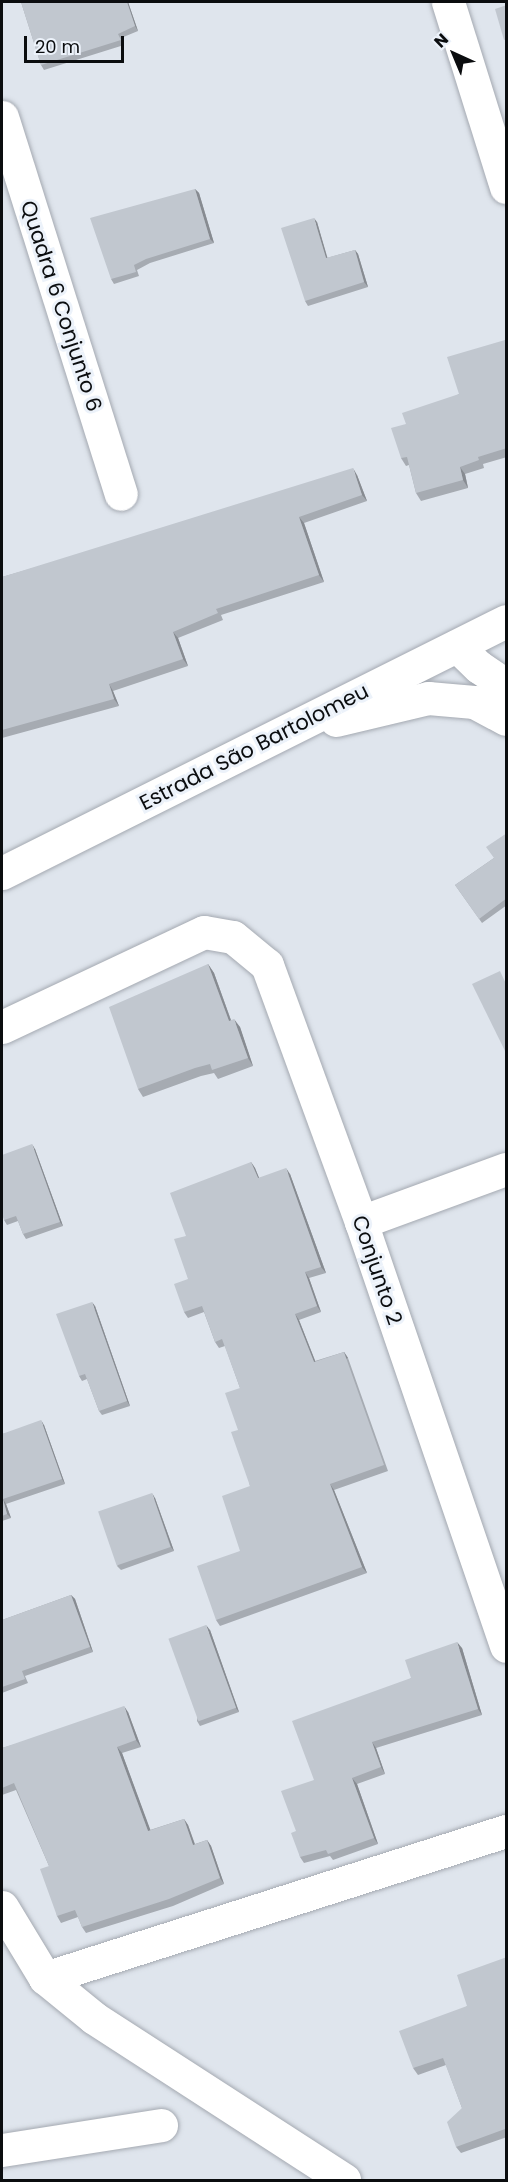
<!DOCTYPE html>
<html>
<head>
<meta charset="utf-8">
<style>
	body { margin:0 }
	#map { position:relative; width:508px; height:2182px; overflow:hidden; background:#dfe5ed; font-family:Poppins,sans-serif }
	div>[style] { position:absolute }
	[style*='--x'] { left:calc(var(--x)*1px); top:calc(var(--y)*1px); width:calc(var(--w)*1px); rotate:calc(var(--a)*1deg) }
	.roads { filter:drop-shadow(0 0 2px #a4a9b1) drop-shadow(0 0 2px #a4a9b1) }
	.minor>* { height:33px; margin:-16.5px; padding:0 16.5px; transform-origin:16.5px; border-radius:16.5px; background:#fff }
	.wall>* { inset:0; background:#a6abb2 }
	.shaded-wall>* { inset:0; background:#878b91; transform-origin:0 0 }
	.building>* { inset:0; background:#c1c7cf; transform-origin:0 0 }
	span { translate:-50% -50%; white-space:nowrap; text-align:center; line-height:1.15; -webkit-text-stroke:6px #ecf2fa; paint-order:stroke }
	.street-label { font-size:21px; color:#0b0d0f }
	.frame { position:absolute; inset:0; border:3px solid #0b0d0f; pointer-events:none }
	.north { position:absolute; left:424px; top:24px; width:60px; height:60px; -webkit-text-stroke:4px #ecf2fa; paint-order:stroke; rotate:316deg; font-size:16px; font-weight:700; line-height:24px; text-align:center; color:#0b0d0f }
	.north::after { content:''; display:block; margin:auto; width:21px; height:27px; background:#0b0d0f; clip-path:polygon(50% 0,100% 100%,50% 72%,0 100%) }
	.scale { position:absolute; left:24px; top:36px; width:100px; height:27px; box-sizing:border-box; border:3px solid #0b0d0f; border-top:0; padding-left:8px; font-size:18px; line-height:21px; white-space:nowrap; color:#0b0d0f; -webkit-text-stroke:4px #ecf2fa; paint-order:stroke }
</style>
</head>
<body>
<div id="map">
	<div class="roads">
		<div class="minor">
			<i style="--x:448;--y:2;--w:194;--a:72.6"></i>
			<i style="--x:2;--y:117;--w:395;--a:72.5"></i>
			<i style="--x:457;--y:646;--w:30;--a:44"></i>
			<i style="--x:479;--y:667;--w:32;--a:34"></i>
			<i style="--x:336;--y:720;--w:95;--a:-13.4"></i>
			<i style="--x:428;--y:698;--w:46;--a:5"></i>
			<i style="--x:474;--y:702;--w:36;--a:28"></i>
			<i style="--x:2;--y:873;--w:563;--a:-26.57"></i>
			<i style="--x:2;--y:1027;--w:223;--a:-25.2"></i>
			<i style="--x:204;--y:932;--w:29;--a:10"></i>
			<i style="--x:233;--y:937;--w:44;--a:39.5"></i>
			<i style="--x:267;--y:965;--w:274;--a:69.9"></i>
			<i style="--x:361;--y:1222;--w:448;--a:71.1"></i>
			<i style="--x:361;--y:1222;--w:154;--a:-20.1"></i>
			<i style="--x:2;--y:1907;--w:83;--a:58.8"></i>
			<i style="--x:45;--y:1978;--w:63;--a:39.2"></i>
			<i style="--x:94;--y:2018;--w:298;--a:32.9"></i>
			<i style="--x:45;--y:1978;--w:484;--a:-17.7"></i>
			<i style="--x:2;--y:2150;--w:161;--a:-8.9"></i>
		</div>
	</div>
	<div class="wall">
		<i style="clip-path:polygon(21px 2px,128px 2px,138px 31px,121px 38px,124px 45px,44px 70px,41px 65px)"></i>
		<i style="clip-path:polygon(195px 189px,199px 193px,214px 243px,150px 263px,137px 270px,139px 276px,114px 284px,111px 279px)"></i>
		<i style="clip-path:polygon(317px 222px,327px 258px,355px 250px,358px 254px,368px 287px,308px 306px,305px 301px)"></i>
		<i style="clip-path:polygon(505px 340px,507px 342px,507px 457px,483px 464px,484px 468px,465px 474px,468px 488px,421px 501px,416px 493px,409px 465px,406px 466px,401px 458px,406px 424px,459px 394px)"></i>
		<i style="clip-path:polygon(357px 475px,367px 501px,304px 523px,324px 582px,221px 615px,223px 620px,178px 638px,188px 666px,113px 691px,119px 706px,2px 738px,2px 577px)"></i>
		<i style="clip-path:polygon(507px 833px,507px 905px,482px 923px,455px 885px,494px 858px)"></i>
		<i style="clip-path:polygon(208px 964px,214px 973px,231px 1020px,240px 1027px,253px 1066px,218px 1079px,214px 1073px,201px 1076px,143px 1097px,138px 1089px)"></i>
		<i style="clip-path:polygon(35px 1149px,63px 1226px,26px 1239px,23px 1234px,18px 1221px,7px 1225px,4px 1220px)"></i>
		<i style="clip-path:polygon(251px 1162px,255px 1168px,259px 1178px,290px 1174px,326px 1273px,309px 1278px,321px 1312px,299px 1320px,315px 1361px,344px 1352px,348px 1358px,388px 1471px,334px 1490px,367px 1573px,220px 1626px,216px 1620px,240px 1551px,250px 1486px,238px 1430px,240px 1388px,225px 1346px,219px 1348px,215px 1342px,204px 1312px,188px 1318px,184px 1312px,188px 1279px,186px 1236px)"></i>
		<i style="clip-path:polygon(95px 1306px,130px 1406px,102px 1415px,99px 1411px,87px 1379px,82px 1381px,79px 1376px)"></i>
		<i style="clip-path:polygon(44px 1425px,65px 1484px,6px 1504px,11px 1518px,2px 1521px,2px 1434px)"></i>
		<i style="clip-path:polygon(155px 1498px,174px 1551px,121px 1570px,117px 1566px)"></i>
		<i style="clip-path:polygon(71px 1595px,75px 1599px,93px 1652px,25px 1676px,28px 1683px,2px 1693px,2px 1620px)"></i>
		<i style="clip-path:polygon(210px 1630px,239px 1712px,200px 1726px,197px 1721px)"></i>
		<i style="clip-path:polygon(462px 1648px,482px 1715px,376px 1748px,385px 1774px,357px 1784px,378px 1844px,333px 1860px,330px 1856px,304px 1863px,300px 1857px,296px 1831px,314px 1780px,411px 1678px)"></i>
		<i style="clip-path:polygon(128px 1712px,141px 1747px,122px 1753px,150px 1830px,184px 1819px,188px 1825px,195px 1844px,207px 1840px,211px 1846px,224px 1884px,173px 1906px,86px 1933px,82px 1927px,78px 1917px,61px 1923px,57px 1916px,49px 1866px,16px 1790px,2px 1795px,2px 1748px)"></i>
		<i style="clip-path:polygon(507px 1957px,507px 2137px,461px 2153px,456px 2147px,462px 2108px,446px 2065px,418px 2075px,413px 2068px,467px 2006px)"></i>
	</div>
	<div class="shaded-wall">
		<i style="clip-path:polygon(127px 2px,128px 2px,138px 31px,135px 26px)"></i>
		<i style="clip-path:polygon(195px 189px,199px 193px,214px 243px,210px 239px)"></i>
		<i style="clip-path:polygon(314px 218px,317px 222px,329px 263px,326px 258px)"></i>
		<i style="clip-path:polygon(355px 250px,358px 254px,368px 287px,364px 282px)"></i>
		<i style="clip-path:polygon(460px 467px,465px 474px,468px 488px,463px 480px)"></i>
		<i style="clip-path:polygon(353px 468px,357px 475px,367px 501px,362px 495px)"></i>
		<i style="clip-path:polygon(299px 517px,304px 523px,324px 582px,319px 575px)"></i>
		<i style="clip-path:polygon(173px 632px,178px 638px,188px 666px,183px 659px)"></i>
		<i style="clip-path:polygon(109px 684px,113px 691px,119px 706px,114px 699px)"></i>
		<i style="clip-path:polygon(208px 964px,214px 973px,234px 1029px,229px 1021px)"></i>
		<i style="clip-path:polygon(234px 1019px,240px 1027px,253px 1066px,248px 1058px)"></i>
		<i style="clip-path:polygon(32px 1144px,35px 1149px,63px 1226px,60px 1222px)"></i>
		<i style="clip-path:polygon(251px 1162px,255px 1168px,262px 1185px,258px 1178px)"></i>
		<i style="clip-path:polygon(286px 1168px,290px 1174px,326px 1273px,321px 1267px)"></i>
		<i style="clip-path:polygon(305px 1272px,309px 1278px,321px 1312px,317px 1306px)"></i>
		<i style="clip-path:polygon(92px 1302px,95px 1306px,130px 1406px,127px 1401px)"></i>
		<i style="clip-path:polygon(295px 1314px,299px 1320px,318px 1368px,314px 1362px)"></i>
		<i style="left:344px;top:1352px;width:7px;height:120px;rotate:56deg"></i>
		<i style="clip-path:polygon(41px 1420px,44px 1425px,65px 1484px,62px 1479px)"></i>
		<i style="clip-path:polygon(330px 1484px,334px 1490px,367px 1573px,362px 1567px)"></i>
		<i style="clip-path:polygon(152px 1493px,155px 1498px,174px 1551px,171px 1547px)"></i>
		<i style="clip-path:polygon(3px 1499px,6px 1504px,11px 1518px,7px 1514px)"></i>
		<i style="clip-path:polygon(71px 1595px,75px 1599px,93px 1652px,90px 1647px)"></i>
		<i style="clip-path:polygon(206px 1625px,210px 1630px,239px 1712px,236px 1708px)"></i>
		<i style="clip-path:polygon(457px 1642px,462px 1648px,482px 1715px,478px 1709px)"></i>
		<i style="clip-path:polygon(124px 1706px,128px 1712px,141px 1747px,136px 1740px)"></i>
		<i style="clip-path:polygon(372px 1742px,376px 1748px,385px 1774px,381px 1767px)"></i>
		<i style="clip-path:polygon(117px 1747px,122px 1753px,153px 1837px,148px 1831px)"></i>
		<i style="clip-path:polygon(352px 1778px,357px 1784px,378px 1844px,374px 1838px)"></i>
		<i style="clip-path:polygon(184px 1819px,188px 1825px,197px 1851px,193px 1845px)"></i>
		<i style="clip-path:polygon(207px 1840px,211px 1846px,224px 1884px,220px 1878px)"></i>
	</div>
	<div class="building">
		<i style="clip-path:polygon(21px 2px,127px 2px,135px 26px,118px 34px,121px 40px,41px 65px)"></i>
		<i style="clip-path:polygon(507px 5px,507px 39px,504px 40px,495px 9px)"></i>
		<i style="clip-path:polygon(195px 189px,210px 239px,146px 259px,134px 265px,136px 272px,111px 279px,90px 218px)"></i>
		<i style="clip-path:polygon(314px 218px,326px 258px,355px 250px,364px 282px,305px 301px,281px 228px)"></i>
		<i style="clip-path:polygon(505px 340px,507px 344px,507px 448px,478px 457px,479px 460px,460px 467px,463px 480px,416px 493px,407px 457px,401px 458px,391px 428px,406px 424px,402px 413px,459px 394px,447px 357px)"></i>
		<i style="clip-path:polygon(353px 468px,362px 495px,299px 517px,319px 575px,216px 609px,218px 613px,173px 632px,183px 659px,109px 684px,114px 699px,2px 730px,2px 577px)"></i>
		<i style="clip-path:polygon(507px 833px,507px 898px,479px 919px,455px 885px,494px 858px,486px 847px)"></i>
		<i style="clip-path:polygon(208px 964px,229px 1021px,234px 1019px,248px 1058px,212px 1070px,210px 1064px,195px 1068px,138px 1089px,109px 1007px)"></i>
		<i style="clip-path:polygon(500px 971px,507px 986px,507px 1055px,472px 984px)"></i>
		<i style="clip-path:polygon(32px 1144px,60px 1222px,23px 1234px,16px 1216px,4px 1220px,2px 1214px,2px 1155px)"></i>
		<i style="clip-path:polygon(251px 1162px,258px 1178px,286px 1168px,321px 1267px,305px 1272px,317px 1306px,295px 1314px,314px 1362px,344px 1352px,384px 1465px,330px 1484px,362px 1567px,216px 1620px,197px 1566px,240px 1551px,222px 1496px,250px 1486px,231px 1432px,238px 1430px,225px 1393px,240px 1388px,222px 1339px,215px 1342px,202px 1306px,184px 1312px,174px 1284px,188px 1279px,174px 1239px,186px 1236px,170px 1193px)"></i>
		<i style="clip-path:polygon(92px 1302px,127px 1401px,99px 1411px,85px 1374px,79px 1376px,56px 1314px)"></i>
		<i style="clip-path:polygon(41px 1420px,62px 1479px,3px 1499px,7px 1514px,2px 1516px,2px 1434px)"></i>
		<i style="left:152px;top:1493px;width:57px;height:57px;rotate:71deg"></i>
		<i style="clip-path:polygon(71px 1595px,90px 1647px,22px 1671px,25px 1679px,2px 1687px,2px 1620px)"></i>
		<i style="left:206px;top:1625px;width:88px;height:40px;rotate:70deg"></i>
		<i style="clip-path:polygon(457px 1642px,478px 1709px,372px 1742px,381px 1767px,352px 1778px,374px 1838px,328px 1854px,326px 1850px,300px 1857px,291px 1833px,296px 1831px,281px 1791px,314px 1780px,292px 1721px,411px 1678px,405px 1660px)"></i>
		<i style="clip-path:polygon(124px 1706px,136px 1740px,117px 1747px,148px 1831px,184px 1819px,193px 1845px,207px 1840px,220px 1878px,169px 1899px,82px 1927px,75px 1910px,57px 1916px,40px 1869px,49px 1866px,14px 1783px,2px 1788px,2px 1748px)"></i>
		<i style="clip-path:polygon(507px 1957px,507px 2133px,505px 2129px,456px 2147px,447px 2122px,462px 2108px,443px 2058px,413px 2068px,399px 2031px,467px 2006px,457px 1975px)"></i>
	</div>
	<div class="street-label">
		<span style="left:61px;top:306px;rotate:72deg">Quadra 6 Conjunto 6</span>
		<span style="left:254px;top:747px;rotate:-27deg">Estrada São Bartolomeu</span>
		<span style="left:377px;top:1270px;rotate:71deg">Conjunto 2</span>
	</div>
	<div class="frame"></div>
	<div class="north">N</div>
	<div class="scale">20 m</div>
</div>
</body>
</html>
